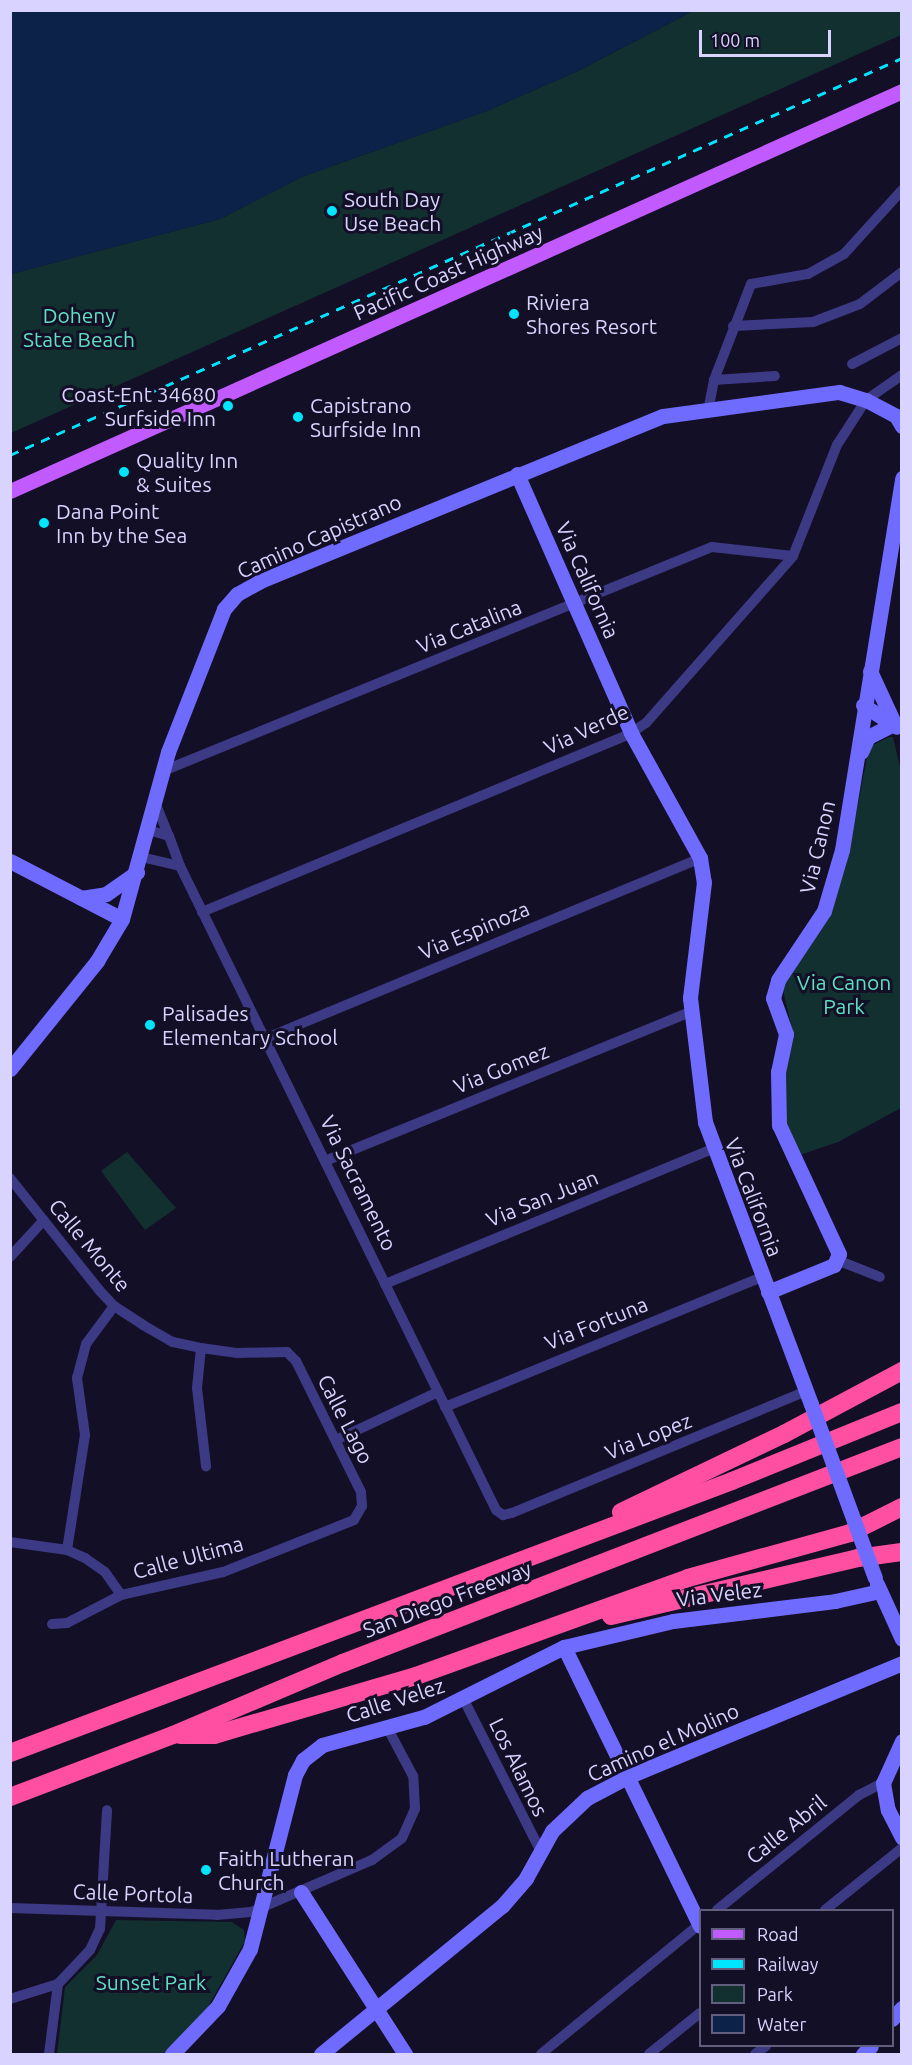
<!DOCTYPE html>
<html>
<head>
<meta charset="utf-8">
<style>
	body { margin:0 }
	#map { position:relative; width:912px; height:2065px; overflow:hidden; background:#130f26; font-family:Ubuntu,sans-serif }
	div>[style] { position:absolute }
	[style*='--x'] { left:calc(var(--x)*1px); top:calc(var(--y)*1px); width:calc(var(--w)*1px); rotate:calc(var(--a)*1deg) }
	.green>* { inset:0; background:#12302f }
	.water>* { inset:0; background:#0c2248 }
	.street>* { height:10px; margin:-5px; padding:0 5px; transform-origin:5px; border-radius:5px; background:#3d3a85 }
	.secondary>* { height:15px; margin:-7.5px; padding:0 7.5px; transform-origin:7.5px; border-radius:7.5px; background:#6f6bff }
	.primary>* { height:15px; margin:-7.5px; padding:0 7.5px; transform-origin:7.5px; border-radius:7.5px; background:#c25bff }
	.highway>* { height:18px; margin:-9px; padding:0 9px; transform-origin:9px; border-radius:9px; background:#ff4fa3 }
	.rail>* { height:3px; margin-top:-1.5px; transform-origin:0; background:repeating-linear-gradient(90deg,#00e5ff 0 9px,transparent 0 17px) }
	.secondary-bridge>* { height:15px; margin:-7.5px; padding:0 7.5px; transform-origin:7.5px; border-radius:7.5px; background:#6f6bff }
	.dots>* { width:16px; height:16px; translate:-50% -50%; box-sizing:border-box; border:3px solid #130f26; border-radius:50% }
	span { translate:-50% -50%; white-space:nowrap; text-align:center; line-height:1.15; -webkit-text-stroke:6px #130f26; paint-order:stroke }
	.poi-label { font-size:21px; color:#d9d4ff }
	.left { translate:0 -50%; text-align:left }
	.right { translate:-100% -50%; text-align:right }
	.street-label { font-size:21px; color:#d9d4ff }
	.park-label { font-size:21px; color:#5fe0c0 }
	.frame { position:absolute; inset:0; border:12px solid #d9d4ff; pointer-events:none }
	.legend { position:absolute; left:699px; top:1909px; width:195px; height:138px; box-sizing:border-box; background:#130f26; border:2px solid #625e7d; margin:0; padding:8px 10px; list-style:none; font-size:18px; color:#d9d4ff }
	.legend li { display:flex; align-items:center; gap:12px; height:30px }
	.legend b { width:30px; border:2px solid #625e7d }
	.scale { position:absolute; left:699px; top:30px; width:132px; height:27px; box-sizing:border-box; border:3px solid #d9d4ff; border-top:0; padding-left:8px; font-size:18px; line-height:21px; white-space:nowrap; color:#d9d4ff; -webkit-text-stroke:4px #130f26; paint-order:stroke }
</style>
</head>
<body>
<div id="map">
	<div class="green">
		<i style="clip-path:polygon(693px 11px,901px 11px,901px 35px,11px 433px,11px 274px,220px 219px,304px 176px,484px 112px,578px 71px)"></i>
		<i style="clip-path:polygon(889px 737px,893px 737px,902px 775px,901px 1108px,838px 1142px,794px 1157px,781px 1124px,786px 1069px,794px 1037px,782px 986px,834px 898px,846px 866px,869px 747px)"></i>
		<i style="clip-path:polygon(127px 1152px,176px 1208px,145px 1230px,101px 1171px)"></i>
		<i style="clip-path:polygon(116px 1920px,232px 1922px,244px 1930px,245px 1941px,208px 2007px,186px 2035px,163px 2054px,57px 2054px,65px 1987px,97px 1955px)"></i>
	</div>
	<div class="water">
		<i style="clip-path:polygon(11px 10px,693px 10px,693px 11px,578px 71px,484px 112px,304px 176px,220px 219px,11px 274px)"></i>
	</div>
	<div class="street">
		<i style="--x:733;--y:326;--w:80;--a:-2.9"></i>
		<i style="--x:813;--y:322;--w:50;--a:-21"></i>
		<i style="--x:860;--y:304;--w:53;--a:-37.3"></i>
		<i style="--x:852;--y:364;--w:56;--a:-27.5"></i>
		<i style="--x:714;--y:380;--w:61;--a:-3.8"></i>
		<i style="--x:708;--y:411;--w:32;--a:-79"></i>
		<i style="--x:714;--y:380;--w:103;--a:-68.9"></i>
		<i style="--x:751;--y:284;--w:58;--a:-10"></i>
		<i style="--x:808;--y:274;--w:41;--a:-29.1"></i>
		<i style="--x:844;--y:254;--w:86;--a:-47.8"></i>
		<i style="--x:163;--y:771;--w:593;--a:-22.2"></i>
		<i style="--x:712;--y:547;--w:81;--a:6.3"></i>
		<i style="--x:155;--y:802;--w:37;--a:68"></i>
		<i style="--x:148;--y:830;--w:22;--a:16"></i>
		<i style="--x:169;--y:836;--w:32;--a:70"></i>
		<i style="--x:180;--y:866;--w:717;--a:63.86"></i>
		<i style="--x:496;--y:1510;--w:9;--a:36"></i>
		<i style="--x:503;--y:1515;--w:9;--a:-13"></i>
		<i style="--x:512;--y:1513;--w:319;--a:-22.5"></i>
		<i style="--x:141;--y:857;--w:40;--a:13"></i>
		<i style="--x:202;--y:912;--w:465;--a:-22.6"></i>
		<i style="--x:631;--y:733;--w:18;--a:-34"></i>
		<i style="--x:646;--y:723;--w:222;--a:-48.6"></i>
		<i style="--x:793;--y:556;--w:119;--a:-68.4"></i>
		<i style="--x:837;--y:445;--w:54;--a:-57.2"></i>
		<i style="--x:866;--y:400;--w:44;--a:-34.8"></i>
		<i style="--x:264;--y:1039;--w:472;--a:-22.5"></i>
		<i style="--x:325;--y:1161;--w:395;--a:-22.2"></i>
		<i style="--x:10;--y:1178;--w:144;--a:51.5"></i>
		<i style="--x:100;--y:1291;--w:21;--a:47"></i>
		<i style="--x:114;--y:1306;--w:35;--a:33"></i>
		<i style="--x:143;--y:1325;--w:34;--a:30"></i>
		<i style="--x:173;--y:1342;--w:29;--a:12"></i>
		<i style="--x:201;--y:1348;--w:37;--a:8"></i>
		<i style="--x:238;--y:1353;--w:49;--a:-1.2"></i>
		<i style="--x:287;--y:1352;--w:13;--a:45"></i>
		<i style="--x:296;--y:1361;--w:146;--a:63.6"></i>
		<i style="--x:361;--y:1492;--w:14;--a:86"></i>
		<i style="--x:362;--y:1506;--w:16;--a:120"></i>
		<i style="--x:354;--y:1520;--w:141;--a:158.3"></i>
		<i style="--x:223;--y:1572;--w:105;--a:167.3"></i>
		<i style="--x:121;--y:1595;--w:61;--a:152.6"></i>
		<i style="--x:67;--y:1623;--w:15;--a:176"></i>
		<i style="--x:10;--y:1257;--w:50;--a:-47.4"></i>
		<i style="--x:837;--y:1260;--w:46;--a:21.6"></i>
		<i style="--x:385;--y:1284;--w:355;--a:-22.4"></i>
		<i style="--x:201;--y:1348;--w:40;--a:95.7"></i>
		<i style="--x:197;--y:1388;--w:79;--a:83.4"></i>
		<i style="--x:445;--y:1407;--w:343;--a:-22.3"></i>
		<i style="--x:336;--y:1440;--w:113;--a:-25.2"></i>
		<i style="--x:10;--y:1542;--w:58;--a:8"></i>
		<i style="--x:67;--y:1550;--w:20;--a:24"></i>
		<i style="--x:85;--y:1558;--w:24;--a:35"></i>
		<i style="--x:105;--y:1572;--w:28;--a:55"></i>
		<i style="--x:67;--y:1550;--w:116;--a:-81.1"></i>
		<i style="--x:85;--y:1435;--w:58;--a:-98"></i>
		<i style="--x:77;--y:1378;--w:35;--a:-75"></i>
		<i style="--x:86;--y:1344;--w:47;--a:-53.6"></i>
		<i style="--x:464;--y:1700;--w:168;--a:63.1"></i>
		<i style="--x:10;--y:1908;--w:207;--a:1.9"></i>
		<i style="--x:217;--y:1915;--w:34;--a:-5"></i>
		<i style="--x:251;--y:1912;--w:132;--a:-23.3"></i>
		<i style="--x:372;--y:1860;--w:37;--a:-36"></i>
		<i style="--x:402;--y:1838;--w:32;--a:-66"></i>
		<i style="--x:415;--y:1809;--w:33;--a:-93"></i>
		<i style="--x:413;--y:1776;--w:55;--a:-118"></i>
		<i style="--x:717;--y:1910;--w:183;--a:-39"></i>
		<i style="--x:859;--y:1795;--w:27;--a:-27"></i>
		<i style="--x:825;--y:1910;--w:99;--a:-38.8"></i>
		<i style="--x:10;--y:1999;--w:50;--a:-17.4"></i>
		<i style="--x:49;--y:2054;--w:71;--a:-82.7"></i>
		<i style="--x:58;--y:1984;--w:47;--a:-46.7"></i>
		<i style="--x:90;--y:1950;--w:23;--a:-65"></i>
		<i style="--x:100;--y:1929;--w:119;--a:-86.6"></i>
		<i style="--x:541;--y:2054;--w:205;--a:-39.3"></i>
		<i style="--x:649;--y:2054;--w:65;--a:-38.8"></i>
		<i style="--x:755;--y:2054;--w:14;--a:-36"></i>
	</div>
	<div class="secondary">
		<i style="--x:517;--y:474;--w:283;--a:66.2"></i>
		<i style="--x:631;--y:733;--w:143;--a:61.1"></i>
		<i style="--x:700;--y:858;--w:24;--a:81"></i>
		<i style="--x:704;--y:882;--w:117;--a:96.9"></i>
		<i style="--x:690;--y:998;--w:125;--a:83.1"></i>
		<i style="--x:705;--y:1122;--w:301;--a:69.4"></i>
		<i style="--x:870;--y:671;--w:60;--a:65.2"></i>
		<i style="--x:863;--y:705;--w:40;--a:32.9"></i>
		<i style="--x:861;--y:752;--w:17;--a:-65"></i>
		<i style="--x:868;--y:737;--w:28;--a:-27"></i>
		<i style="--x:10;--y:861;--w:126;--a:27.4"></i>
		<i style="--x:81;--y:898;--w:25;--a:-9"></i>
		<i style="--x:106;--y:894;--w:38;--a:-35"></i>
		<i style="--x:10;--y:1069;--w:139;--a:-51.1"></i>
		<i style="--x:97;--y:961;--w:49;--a:-59.2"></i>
		<i style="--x:122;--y:919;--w:173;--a:-74.6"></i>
		<i style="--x:168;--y:752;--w:154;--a:-68.6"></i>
		<i style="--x:224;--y:609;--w:20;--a:-49"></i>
		<i style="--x:237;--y:594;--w:26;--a:-29"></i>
		<i style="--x:260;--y:581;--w:435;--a:-22.3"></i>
		<i style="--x:663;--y:416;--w:178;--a:-7.8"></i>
		<i style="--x:839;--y:392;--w:28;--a:17"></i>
		<i style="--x:866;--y:400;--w:34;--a:28"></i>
		<i style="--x:896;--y:416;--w:12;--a:59"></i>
		<i style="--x:768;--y:1292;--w:71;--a:-22.2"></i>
		<i style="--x:834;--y:1265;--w:12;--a:-66"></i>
		<i style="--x:839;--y:1254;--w:142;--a:-114.9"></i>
		<i style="--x:779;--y:1125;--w:53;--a:-91.1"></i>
		<i style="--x:778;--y:1072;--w:39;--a:-78"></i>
		<i style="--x:786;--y:1034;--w:38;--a:-110"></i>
		<i style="--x:773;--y:998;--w:19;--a:-74"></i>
		<i style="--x:778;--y:980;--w:83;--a:-56.3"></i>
		<i style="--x:824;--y:911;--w:64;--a:-73.6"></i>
		<i style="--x:842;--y:850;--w:377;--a:-80.8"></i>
		<i style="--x:877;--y:1584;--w:60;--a:65.6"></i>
		<i style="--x:564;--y:1647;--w:310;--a:64"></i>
		<i style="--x:902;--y:1741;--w:46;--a:114.3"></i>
		<i style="--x:883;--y:1783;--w:27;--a:80"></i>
		<i style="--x:888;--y:1810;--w:31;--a:63"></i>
		<i style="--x:301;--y:1892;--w:193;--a:57.3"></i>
		<i style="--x:892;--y:2019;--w:15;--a:-48"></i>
		<i style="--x:172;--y:2054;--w:66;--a:-46.2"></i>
		<i style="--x:218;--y:2006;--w:65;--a:-60.7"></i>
		<i style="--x:250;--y:1949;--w:180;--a:-75.5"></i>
		<i style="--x:295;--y:1775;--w:17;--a:-62"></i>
		<i style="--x:303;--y:1760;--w:24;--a:-38"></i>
		<i style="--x:322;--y:1745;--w:106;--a:-15.4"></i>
		<i style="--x:424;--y:1717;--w:157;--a:-26.6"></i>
		<i style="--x:564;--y:1647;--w:112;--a:-13.4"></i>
		<i style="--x:673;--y:1621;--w:163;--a:-7"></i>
		<i style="--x:835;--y:1601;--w:46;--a:-12.5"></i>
		<i style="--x:321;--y:2054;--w:234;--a:-39.3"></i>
		<i style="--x:502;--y:1906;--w:37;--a:-49"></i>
		<i style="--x:526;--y:1878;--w:54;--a:-61"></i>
		<i style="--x:552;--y:1831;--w:48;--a:-43.3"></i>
		<i style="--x:587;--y:1798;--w:45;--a:-27.7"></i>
		<i style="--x:627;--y:1777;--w:298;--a:-22.5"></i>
		<i style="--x:863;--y:2054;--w:11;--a:-45"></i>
	</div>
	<div class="primary">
		<i style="--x:10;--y:491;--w:978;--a:-24.15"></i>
	</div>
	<div class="highway">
		<i style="--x:621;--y:1512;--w:181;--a:-25.6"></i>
		<i style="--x:784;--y:1434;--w:134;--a:-28.1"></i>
		<i style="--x:611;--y:1616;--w:254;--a:-13.2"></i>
		<i style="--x:858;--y:1558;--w:44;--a:-7.8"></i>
		<i style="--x:180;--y:1735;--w:34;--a:0"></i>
		<i style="--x:214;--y:1735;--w:210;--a:-16.3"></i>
		<i style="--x:416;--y:1676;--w:289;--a:-19.8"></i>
		<i style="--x:688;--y:1578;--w:168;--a:-15.5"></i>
		<i style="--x:850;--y:1533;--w:58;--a:-26.6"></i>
		<i style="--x:10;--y:1753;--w:772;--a:-20.64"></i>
		<i style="--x:732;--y:1481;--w:183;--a:-22.1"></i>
		<i style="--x:10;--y:1797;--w:174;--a:-20.8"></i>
		<i style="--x:173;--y:1735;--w:185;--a:-23"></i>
		<i style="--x:343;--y:1663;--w:599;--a:-21.13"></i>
	</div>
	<div class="rail">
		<i style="--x:10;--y:455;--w:976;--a:-23.99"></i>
	</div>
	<div class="secondary-bridge">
		<i style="--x:811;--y:1404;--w:185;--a:69.8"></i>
	</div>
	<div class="dots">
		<i style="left:332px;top:211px;background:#00e5ff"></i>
		<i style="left:514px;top:314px;background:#00e5ff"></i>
		<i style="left:228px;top:406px;background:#00e5ff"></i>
		<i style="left:298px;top:417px;background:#00e5ff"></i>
		<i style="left:124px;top:472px;background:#00e5ff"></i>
		<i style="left:44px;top:523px;background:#00e5ff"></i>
		<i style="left:150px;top:1025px;background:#00e5ff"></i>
		<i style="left:206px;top:1870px;background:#00e5ff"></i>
	</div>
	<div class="poi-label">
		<span class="left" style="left:344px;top:211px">South Day<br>Use Beach</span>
		<span class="left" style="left:526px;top:314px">Riviera<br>Shores Resort</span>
		<span class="right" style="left:216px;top:406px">Coast-Ent 34680<br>Surfside Inn</span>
		<span class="left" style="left:310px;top:417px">Capistrano<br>Surfside Inn</span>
		<span class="left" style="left:136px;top:472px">Quality Inn<br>&amp; Suites</span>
		<span class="left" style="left:56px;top:523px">Dana Point<br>Inn by the Sea</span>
		<span class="left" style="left:162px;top:1025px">Palisades<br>Elementary School</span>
		<span class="left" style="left:218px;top:1870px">Faith Lutheran<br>Church</span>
	</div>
	<div class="street-label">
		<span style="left:448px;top:272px;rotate:-24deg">Pacific Coast Highway</span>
		<span style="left:319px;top:536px;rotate:-24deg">Camino Capistrano</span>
		<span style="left:588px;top:580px;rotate:66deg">Via California</span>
		<span style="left:469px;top:626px;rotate:-22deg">Via Catalina</span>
		<span style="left:586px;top:729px;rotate:-25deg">Via Verde</span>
		<span style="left:817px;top:847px;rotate:-77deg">Via Canon</span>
		<span style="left:474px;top:930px;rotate:-23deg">Via Espinoza</span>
		<span style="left:501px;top:1068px;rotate:-22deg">Via Gomez</span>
		<span style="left:359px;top:1183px;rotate:64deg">Via Sacramento</span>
		<span style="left:754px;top:1197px;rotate:69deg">Via California</span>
		<span style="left:542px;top:1198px;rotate:-22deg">Via San Juan</span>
		<span style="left:90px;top:1245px;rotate:50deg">Calle Monte</span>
		<span style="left:596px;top:1323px;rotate:-22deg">Via Fortuna</span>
		<span style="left:346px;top:1419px;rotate:63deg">Calle Lago</span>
		<span style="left:648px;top:1436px;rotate:-22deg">Via Lopez</span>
		<span style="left:188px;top:1557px;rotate:-15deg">Calle Ultima</span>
		<span style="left:719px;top:1594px;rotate:-7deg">Via Velez</span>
		<span style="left:447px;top:1599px;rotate:-21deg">San Diego Freeway</span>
		<span style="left:395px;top:1700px;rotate:-18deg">Calle Velez</span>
		<span style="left:663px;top:1742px;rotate:-24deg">Camino el Molino</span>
		<span style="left:519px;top:1767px;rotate:64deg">Los Alamos</span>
		<span style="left:786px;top:1829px;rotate:-39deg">Calle Abril</span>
		<span style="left:133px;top:1893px;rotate:2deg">Calle Portola</span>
	</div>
	<div class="park-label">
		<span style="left:79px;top:327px">Doheny<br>State Beach</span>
		<span style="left:844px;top:994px">Via Canon<br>Park</span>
		<span style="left:151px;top:1982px">Sunset Park</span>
	</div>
	<div class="frame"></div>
	<ul class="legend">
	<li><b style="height:8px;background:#c25bff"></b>Road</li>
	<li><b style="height:8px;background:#00e5ff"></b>Railway</li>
	<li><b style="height:16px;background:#12302f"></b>Park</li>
	<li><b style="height:16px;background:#0c2248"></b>Water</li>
	</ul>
	<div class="scale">100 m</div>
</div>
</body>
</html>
